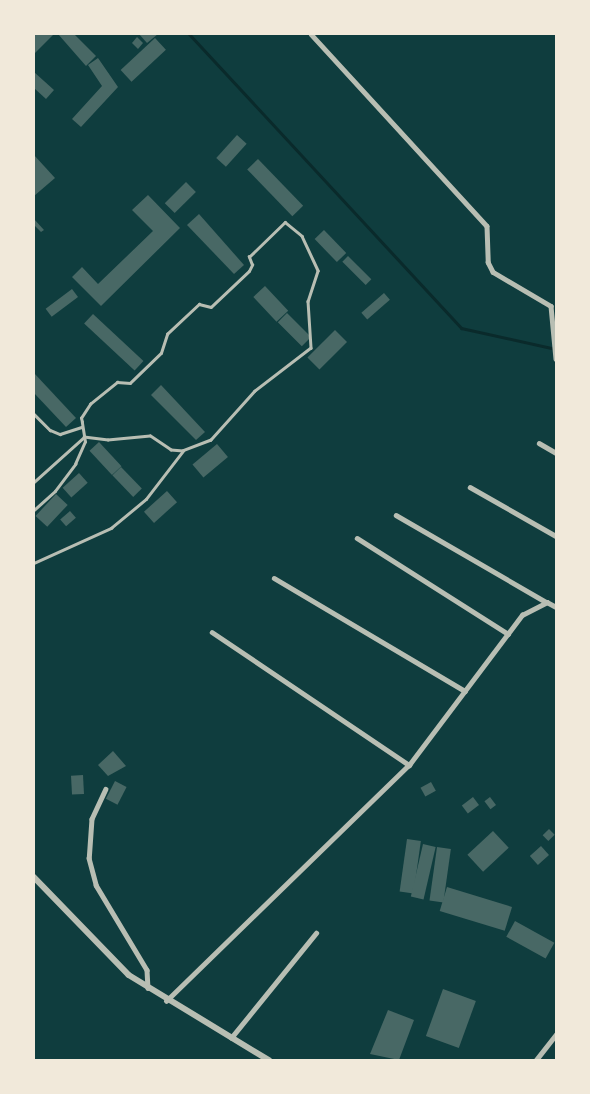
<!DOCTYPE html>
<html>
<head>
<meta charset="utf-8">
<style>
	body { margin:0 }
	#map { position:relative; width:590px; height:1094px; overflow:hidden; background:#0f3d3e; font-family:"PT Sans",sans-serif }
	div>[style] { position:absolute }
	[style*='--x'] { left:calc(var(--x)*1px); top:calc(var(--y)*1px); width:calc(var(--w)*1px); rotate:calc(var(--a)*1deg) }
	.stream>* { height:3px; margin:-1.5px; padding:0 1.5px; transform-origin:1.5px; border-radius:1.5px; background:#0a2a2b }
	.building>* { inset:0; background:#486865; transform-origin:0 0 }
	.service>* { height:2.5px; margin:-1.25px; padding:0 1.25px; transform-origin:1.25px; border-radius:1.25px; background:#b8beb3 }
	.minor>* { height:4.5px; margin:-2.25px; padding:0 2.25px; transform-origin:2.25px; border-radius:2.25px; background:#b8beb3 }
	.tertiary>* { height:5.5px; margin:-2.75px; padding:0 2.75px; transform-origin:2.75px; border-radius:2.75px; background:#b8beb3 }
	span { translate:-50% -50%; white-space:nowrap; text-align:center; line-height:1.15; -webkit-text-stroke:5px #f1e9da; paint-order:stroke }
	.frame { position:absolute; inset:0; border:35px solid #f1e9da; pointer-events:none }
</style>
</head>
<body>
<div id="map">
	<div class="stream">
		<i style="--x:189;--y:34;--w:401;--a:47.2"></i>
		<i style="--x:461;--y:328;--w:97;--a:12.5"></i>
	</div>
	<div class="building">
		<i style="clip-path:polygon(34px 34px,54px 34px,34px 54px)"></i>
		<i style="clip-path:polygon(58px 34px,74px 34px,96px 56px,86px 66px)"></i>
		<i style="clip-path:polygon(139px 34px,158px 34px,147px 43px)"></i>
		<i style="clip-path:polygon(137px 37px,143px 43px,138px 49px,132px 43px)"></i>
		<i style="left:155px;top:38px;width:16px;height:47px;rotate:47deg"></i>
		<i style="clip-path:polygon(98px 58px,118px 87px,81px 127px,72px 119px,102px 86px,88px 65px)"></i>
		<i style="clip-path:polygon(34px 72px,54px 90px,46px 99px,34px 88px)"></i>
		<i style="left:237px;top:135px;width:13px;height:31px;rotate:42deg"></i>
		<i style="clip-path:polygon(34px 155px,55px 178px,34px 196px)"></i>
		<i style="left:258px;top:159px;width:65px;height:15px;rotate:46deg"></i>
		<i style="left:186px;top:182px;width:14px;height:30px;rotate:45deg"></i>
		<i style="clip-path:polygon(148px 195px,180px 228px,101px 306px,72px 277px,82px 267px,98px 284px,153px 231px,132px 210px)"></i>
		<i style="clip-path:polygon(199px 214px,244px 265px,234px 274px,187px 225px)"></i>
		<i style="clip-path:polygon(34px 219px,44px 230px,41px 232px,34px 225px)"></i>
		<i style="left:324px;top:230px;width:32px;height:13px;rotate:46deg"></i>
		<i style="left:348px;top:256px;width:33px;height:8px;rotate:45deg"></i>
		<i style="left:265px;top:286px;width:34px;height:16px;rotate:47deg"></i>
		<i style="left:72px;top:289px;width:10px;height:33px;rotate:53deg"></i>
		<i style="left:384px;top:293px;width:9px;height:30px;rotate:49deg"></i>
		<i style="left:287px;top:313px;width:34px;height:13px;rotate:45deg"></i>
		<i style="left:93px;top:314px;width:69px;height:13px;rotate:43deg"></i>
		<i style="left:335px;top:330px;width:17px;height:39px;rotate:45deg"></i>
		<i style="clip-path:polygon(34px 373px,76px 418px,66px 427px,34px 393px)"></i>
		<i style="clip-path:polygon(161px 385px,205px 432px,196px 440px,151px 395px)"></i>
		<i style="left:99px;top:442px;width:33px;height:13px;rotate:47deg"></i>
		<i style="left:217px;top:444px;width:17px;height:32px;rotate:50deg"></i>
		<i style="left:121px;top:467px;width:30px;height:12px;rotate:46deg"></i>
		<i style="left:79px;top:473px;width:13px;height:22px;rotate:48deg"></i>
		<i style="left:167px;top:491px;width:15px;height:31px;rotate:48deg"></i>
		<i style="left:56px;top:494px;width:16px;height:30px;rotate:43deg"></i>
		<i style="left:70px;top:511px;width:9px;height:13px;rotate:49deg"></i>
		<i style="clip-path:polygon(113px 751px,126px 766px,108px 776px,98px 765px)"></i>
		<i style="left:83px;top:775px;width:19px;height:12px;rotate:87deg"></i>
		<i style="left:115px;top:781px;width:13px;height:20px;rotate:27deg"></i>
		<i style="left:431px;top:782px;width:10px;height:12px;rotate:61deg"></i>
		<i style="left:473px;top:797px;width:10px;height:14px;rotate:53deg"></i>
		<i style="left:490px;top:797px;width:10px;height:7px;rotate:53deg"></i>
		<i style="left:549px;top:829px;width:8px;height:9px;rotate:45deg"></i>
		<i style="left:493px;top:831px;width:23px;height:35px;rotate:47deg"></i>
		<i style="left:407px;top:839px;width:14px;height:53px;rotate:8deg"></i>
		<i style="left:423px;top:844px;width:13px;height:54px;rotate:13deg"></i>
		<i style="left:541px;top:846px;width:12px;height:15px;rotate:48deg"></i>
		<i style="left:437px;top:847px;width:14px;height:54px;rotate:8deg"></i>
		<i style="left:447px;top:887px;width:68px;height:25px;rotate:17deg"></i>
		<i style="left:515px;top:921px;width:45px;height:18px;rotate:29deg"></i>
		<i style="left:443px;top:989px;width:35px;height:50px;rotate:20deg"></i>
		<i style="clip-path:polygon(388px 1010px,414px 1020px,399px 1060px,370px 1054px)"></i>
	</div>
	<div class="service">
		<i style="--x:34;--y:414;--w:23;--a:45"></i>
		<i style="--x:50;--y:430;--w:11;--a:22"></i>
		<i style="--x:60;--y:434;--w:23;--a:-18"></i>
		<i style="--x:34;--y:482;--w:67;--a:-42"></i>
		<i style="--x:34;--y:510;--w:28;--a:-42"></i>
		<i style="--x:55;--y:491;--w:34;--a:-53"></i>
		<i style="--x:75;--y:464;--w:24;--a:-66"></i>
		<i style="--x:85;--y:442;--w:20;--a:-99"></i>
		<i style="--x:82;--y:422;--w:4;--a:-104"></i>
		<i style="--x:81;--y:418;--w:17;--a:-57"></i>
		<i style="--x:90;--y:404;--w:35;--a:-39"></i>
		<i style="--x:117;--y:382;--w:13;--a:4"></i>
		<i style="--x:130;--y:383;--w:43;--a:-44.1"></i>
		<i style="--x:161;--y:353;--w:20;--a:-72"></i>
		<i style="--x:167;--y:334;--w:44;--a:-43.2"></i>
		<i style="--x:199;--y:304;--w:12;--a:14"></i>
		<i style="--x:211;--y:307;--w:52;--a:-43.5"></i>
		<i style="--x:249;--y:271;--w:7;--a:-63"></i>
		<i style="--x:252;--y:265;--w:9;--a:-111"></i>
		<i style="--x:249;--y:257;--w:50;--a:-44.2"></i>
		<i style="--x:285;--y:222;--w:22;--a:39"></i>
		<i style="--x:302;--y:236;--w:38;--a:65"></i>
		<i style="--x:318;--y:271;--w:32;--a:108"></i>
		<i style="--x:308;--y:301;--w:47;--a:86.3"></i>
		<i style="--x:311;--y:348;--w:71;--a:142.5"></i>
		<i style="--x:255;--y:391;--w:66;--a:131.9"></i>
		<i style="--x:211;--y:440;--w:30;--a:159"></i>
		<i style="--x:183;--y:451;--w:12;--a:-175"></i>
		<i style="--x:171;--y:450;--w:25;--a:-146"></i>
		<i style="--x:150;--y:436;--w:42;--a:174.6"></i>
		<i style="--x:108;--y:440;--w:24;--a:-173"></i>
		<i style="--x:34;--y:563;--w:85;--a:-24.4"></i>
		<i style="--x:111;--y:528;--w:45;--a:-39.6"></i>
		<i style="--x:146;--y:499;--w:61;--a:-52.4"></i>
	</div>
	<div class="minor">
		<i style="--x:311;--y:34;--w:260;--a:47.5"></i>
		<i style="--x:487;--y:226;--w:36;--a:88"></i>
		<i style="--x:488;--y:262;--w:11;--a:63"></i>
		<i style="--x:493;--y:272;--w:67;--a:30.4"></i>
		<i style="--x:551;--y:306;--w:53;--a:84.6"></i>
		<i style="--x:539;--y:443;--w:20;--a:30"></i>
		<i style="--x:470;--y:487;--w:99;--a:29.7"></i>
		<i style="--x:396;--y:515;--w:173;--a:30.1"></i>
		<i style="--x:357;--y:538;--w:179;--a:32.4"></i>
		<i style="--x:274;--y:578;--w:222;--a:30.6"></i>
		<i style="--x:212;--y:632;--w:238;--a:34"></i>
		<i style="--x:106;--y:789;--w:33;--a:115"></i>
		<i style="--x:92;--y:819;--w:39;--a:94"></i>
		<i style="--x:89;--y:858;--w:28;--a:75"></i>
		<i style="--x:96;--y:885;--w:99;--a:59"></i>
		<i style="--x:147;--y:970;--w:18;--a:87"></i>
		<i style="--x:166;--y:1001;--w:339;--a:-44.2"></i>
		<i style="--x:409;--y:765;--w:188;--a:-53"></i>
		<i style="--x:522;--y:615;--w:28;--a:-27"></i>
		<i style="--x:547;--y:602;--w:10;--a:29"></i>
		<i style="--x:231;--y:1038;--w:135;--a:-51"></i>
		<i style="--x:536;--y:1060;--w:33;--a:-52"></i>
	</div>
	<div class="tertiary">
		<i style="--x:34;--y:877;--w:136;--a:45.9"></i>
		<i style="--x:129;--y:975;--w:164;--a:31.3"></i>
	</div>
	<div class="frame"></div>
</div>
</body>
</html>
